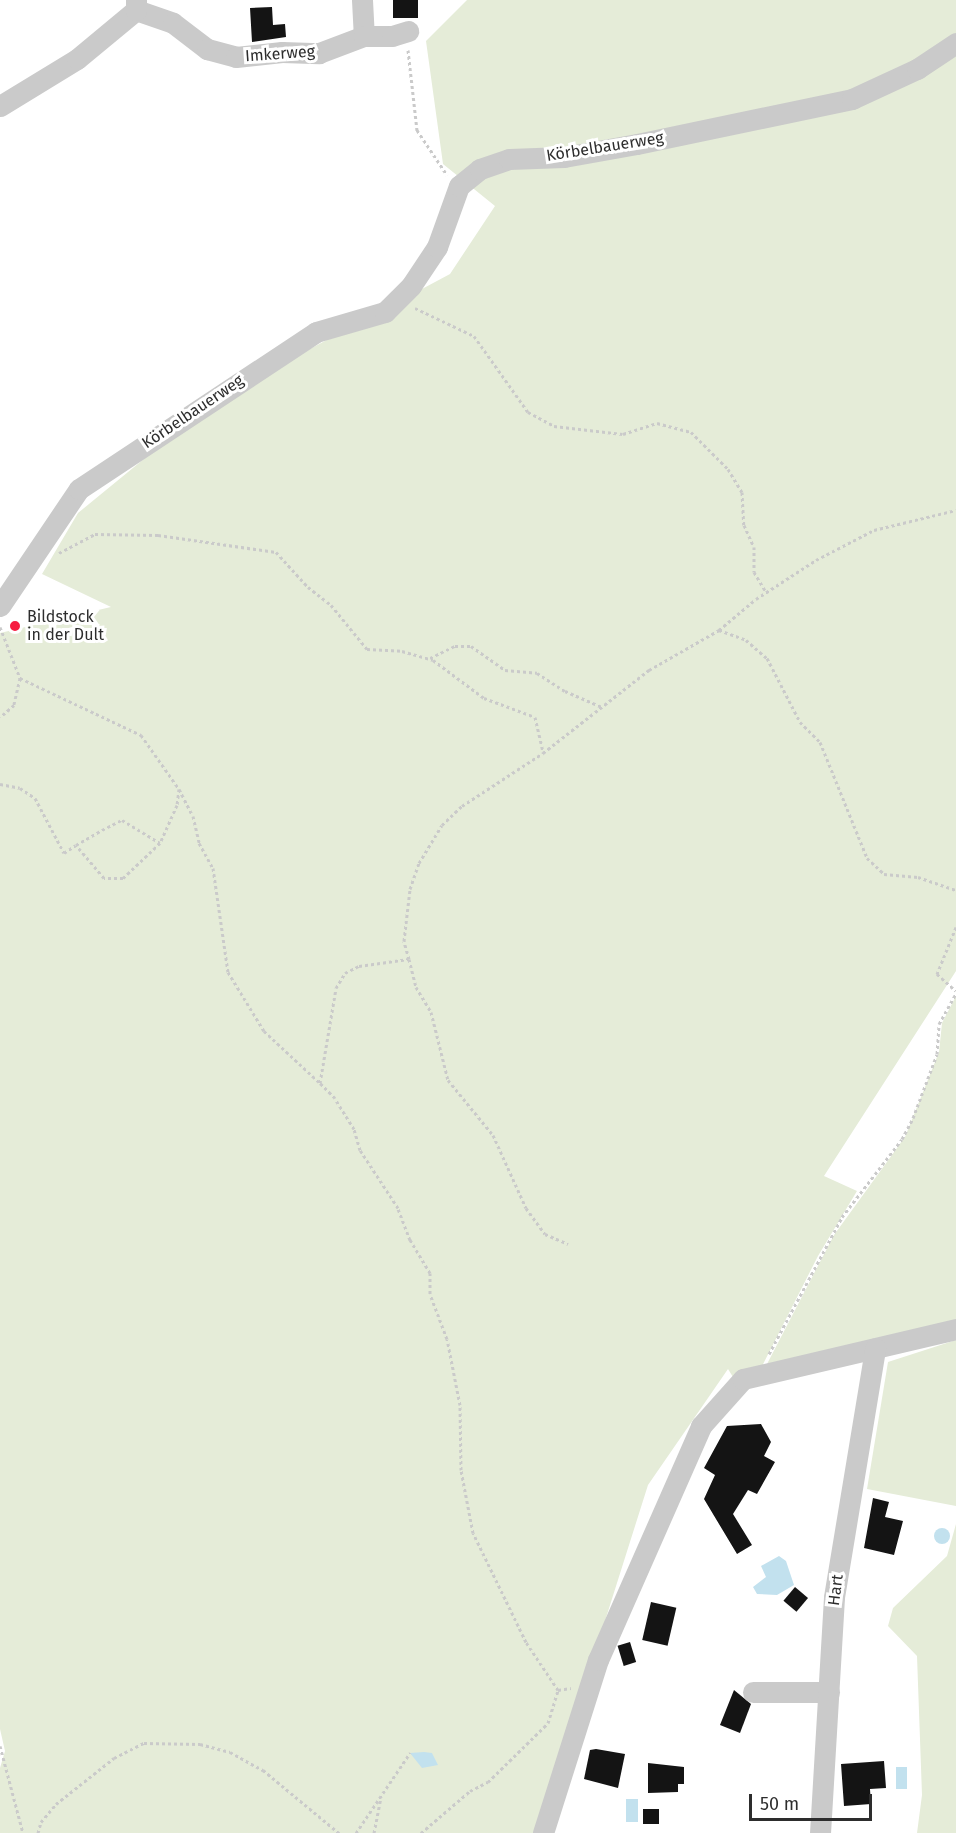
<!DOCTYPE html>
<html>
<head>
<meta charset="utf-8">
<style>
	body { margin:0 }
	#map { position:relative; width:956px; height:1833px; overflow:hidden; background:#fff; font-family:"Fira Sans",sans-serif }
	div>[style] { position:absolute }
	[style*='--x'] { left:calc(var(--x)*1px); top:calc(var(--y)*1px); width:calc(var(--w)*1px); rotate:calc(var(--a)*1deg) }
	.green>* { inset:0; background:#e5ecd8 }
	.water>* { inset:0; background:#c2e1ee; transform-origin:0 0 }
	.round { border-radius:50% }
	.building>* { inset:0; background:#141414; transform-origin:0 0 }
	.path>* { height:3px; margin-top:-1.5px; transform-origin:0; background:repeating-linear-gradient(90deg,#cacaca 0 3px,transparent 0 6px) }
	.minor>* { height:21px; margin:-10.5px; padding:0 10.5px; transform-origin:10.5px; border-radius:10.5px; background:#cacaca }
	.dots>* { width:16px; height:16px; translate:-50% -50%; box-sizing:border-box; border:3px solid #fff; border-radius:50% }
	span { translate:-50% -50%; white-space:nowrap; text-align:center; line-height:1.15; -webkit-text-stroke:6px #fff; paint-order:stroke }
	.street-label { font-size:16px; color:#2d2d2d }
	.poi-label { font-size:16px; color:#2d2d2d }
	.left { translate:0 -50%; text-align:left }
	.scale { position:absolute; left:749px; top:1794px; width:123px; height:27px; box-sizing:border-box; border:3px solid #2d2d2d; border-top:0; padding-left:8px; font-size:18px; line-height:21px; white-space:nowrap; color:#2d2d2d; -webkit-text-stroke:4px #fff; paint-order:stroke }
</style>
</head>
<body>
<div id="map">
	<div class="green">
		<i style="clip-path:polygon(467px 0,956px 0,956px 971px,824px 1176px,857px 1191px,818px 1256px,758px 1374px,736px 1382px,728px 1369px,648px 1485px,555px 1779px,546px 1833px,0 1833px,0 1768px,5px 1751px,0 1729px,0 633px,111px 607px,42px 574px,78px 513px,161px 445px,308px 350px,450px 274px,495px 206px,443px 164px,426px 41px)"></i>
		<i style="clip-path:polygon(956px 996px,956px 1324px,767px 1364px,834px 1235px,905px 1137px,939px 1052px,942px 1023px)"></i>
		<i style="clip-path:polygon(956px 1340px,956px 1506px,867px 1489px,888px 1362px)"></i>
		<i style="clip-path:polygon(956px 1524px,956px 1833px,917px 1833px,922px 1795px,917px 1656px,888px 1626px,893px 1608px,947px 1556px)"></i>
	</div>
	<div class="water">
		<i class="round" style="left:934px;top:1528px;width:16px;height:16px"></i>
		<i style="clip-path:polygon(779px 1556px,786px 1561px,794px 1585px,777px 1595px,757px 1594px,753px 1587px,766px 1577px,761px 1566px)"></i>
		<i style="clip-path:polygon(424px 1752px,432px 1753px,438px 1765px,422px 1768px,410px 1753px)"></i>
		<i style="left:896px;top:1767px;width:11px;height:22px"></i>
		<i style="left:626px;top:1799px;width:12px;height:23px"></i>
	</div>
	<div class="building">
		<i style="left:393px;top:0;width:25px;height:18px"></i>
		<i style="clip-path:polygon(272px 7px,273px 25px,285px 24px,286px 37px,252px 42px,250px 8px)"></i>
		<i style="clip-path:polygon(761px 1424px,771px 1442px,764px 1456px,775px 1462px,757px 1494px,748px 1490px,733px 1514px,752px 1545px,737px 1554px,704px 1499px,715px 1475px,704px 1468px,727px 1426px)"></i>
		<i style="clip-path:polygon(873px 1498px,889px 1502px,885px 1517px,903px 1521px,894px 1555px,864px 1548px)"></i>
		<i style="left:795px;top:1587px;width:17px;height:18px;rotate:40deg"></i>
		<i style="left:651px;top:1602px;width:26px;height:39px;rotate:13deg"></i>
		<i style="left:630px;top:1642px;width:21px;height:13px;rotate:73deg"></i>
		<i style="clip-path:polygon(734px 1690px,751px 1704px,740px 1733px,720px 1725px)"></i>
		<i style="clip-path:polygon(596px 1749px,625px 1754px,618px 1788px,584px 1779px,590px 1750px)"></i>
		<i style="clip-path:polygon(884px 1761px,886px 1788px,870px 1789px,871px 1804px,844px 1806px,841px 1764px)"></i>
		<i style="clip-path:polygon(648px 1763px,684px 1767px,684px 1784px,678px 1784px,678px 1792px,648px 1793px)"></i>
		<i style="left:643px;top:1809px;width:16px;height:15px"></i>
	</div>
	<div class="path">
		<i style="--x:408;--y:50;--w:81;--a:83.6"></i>
		<i style="--x:417;--y:130;--w:54;--a:56.3"></i>
		<i style="--x:415;--y:308;--w:65;--a:25.4"></i>
		<i style="--x:474;--y:336;--w:93;--a:54.6"></i>
		<i style="--x:528;--y:412;--w:30;--a:28"></i>
		<i style="--x:554;--y:426;--w:69;--a:6.6"></i>
		<i style="--x:623;--y:434;--w:36;--a:-18"></i>
		<i style="--x:657;--y:423;--w:35;--a:15"></i>
		<i style="--x:691;--y:432;--w:52;--a:45"></i>
		<i style="--x:728;--y:469;--w:27;--a:59"></i>
		<i style="--x:742;--y:492;--w:33;--a:87"></i>
		<i style="--x:744;--y:525;--w:24;--a:66"></i>
		<i style="--x:754;--y:547;--w:25;--a:90"></i>
		<i style="--x:754;--y:572;--w:23;--a:59"></i>
		<i style="--x:59;--y:553;--w:41;--a:-27.8"></i>
		<i style="--x:95;--y:534;--w:63;--a:0.9"></i>
		<i style="--x:158;--y:535;--w:119;--a:8.2"></i>
		<i style="--x:276;--y:552;--w:47;--a:47.6"></i>
		<i style="--x:308;--y:587;--w:29;--a:38"></i>
		<i style="--x:331;--y:605;--w:57;--a:50.7"></i>
		<i style="--x:367;--y:649;--w:35;--a:3"></i>
		<i style="--x:402;--y:651;--w:32;--a:16"></i>
		<i style="--x:433;--y:660;--w:64;--a:36.7"></i>
		<i style="--x:484;--y:698;--w:54;--a:20.4"></i>
		<i style="--x:535;--y:717;--w:37;--a:77"></i>
		<i style="--x:0;--y:627;--w:55;--a:68.6"></i>
		<i style="--x:20;--y:678;--w:28;--a:103"></i>
		<i style="--x:14;--y:705;--w:18;--a:139"></i>
		<i style="--x:719;--y:630;--w:29;--a:20"></i>
		<i style="--x:746;--y:640;--w:28;--a:41"></i>
		<i style="--x:767;--y:658;--w:72;--a:62.7"></i>
		<i style="--x:800;--y:722;--w:28;--a:45"></i>
		<i style="--x:820;--y:742;--w:125;--a:67.9"></i>
		<i style="--x:867;--y:858;--w:23;--a:43"></i>
		<i style="--x:884;--y:874;--w:34;--a:5"></i>
		<i style="--x:918;--y:877;--w:40;--a:18.9"></i>
		<i style="--x:430;--y:658;--w:28;--a:-26"></i>
		<i style="--x:455;--y:646;--w:16;--a:0"></i>
		<i style="--x:471;--y:646;--w:42;--a:35.2"></i>
		<i style="--x:505;--y:670;--w:32;--a:5"></i>
		<i style="--x:537;--y:673;--w:33;--a:33"></i>
		<i style="--x:565;--y:691;--w:40;--a:23.4"></i>
		<i style="--x:20;--y:678;--w:134;--a:25.2"></i>
		<i style="--x:141;--y:735;--w:66;--a:54.9"></i>
		<i style="--x:179;--y:789;--w:16;--a:97"></i>
		<i style="--x:177;--y:805;--w:42;--a:114.1"></i>
		<i style="--x:0;--y:784;--w:20;--a:11"></i>
		<i style="--x:20;--y:788;--w:18;--a:34"></i>
		<i style="--x:35;--y:798;--w:62;--a:62.2"></i>
		<i style="--x:64;--y:853;--w:14;--a:-34"></i>
		<i style="--x:76;--y:845;--w:30;--a:-30"></i>
		<i style="--x:102;--y:830;--w:22;--a:-27"></i>
		<i style="--x:122;--y:820;--w:44;--a:31.2"></i>
		<i style="--x:160;--y:843;--w:51;--a:136.6"></i>
		<i style="--x:123;--y:878;--w:19;--a:180"></i>
		<i style="--x:104;--y:878;--w:43;--a:-130.3"></i>
		<i style="--x:179;--y:789;--w:30;--a:63"></i>
		<i style="--x:193;--y:816;--w:28;--a:77"></i>
		<i style="--x:199;--y:843;--w:29;--a:61"></i>
		<i style="--x:213;--y:868;--w:105;--a:81.8"></i>
		<i style="--x:228;--y:972;--w:69;--a:58.6"></i>
		<i style="--x:264;--y:1031;--w:76;--a:42.9"></i>
		<i style="--x:956;--y:927;--w:51;--a:112"></i>
		<i style="--x:937;--y:974;--w:25;--a:42"></i>
		<i style="--x:409;--y:959;--w:29;--a:76"></i>
		<i style="--x:416;--y:987;--w:29;--a:59"></i>
		<i style="--x:431;--y:1012;--w:70;--a:76"></i>
		<i style="--x:448;--y:1080;--w:71;--a:50.7"></i>
		<i style="--x:493;--y:1135;--w:80;--a:65.7"></i>
		<i style="--x:526;--y:1208;--w:32;--a:54"></i>
		<i style="--x:545;--y:1234;--w:25;--a:23"></i>
		<i style="--x:769;--y:1354;--w:155;--a:-61.9"></i>
		<i style="--x:842;--y:1217;--w:98;--a:-52.4"></i>
		<i style="--x:902;--y:1139;--w:24;--a:-62"></i>
		<i style="--x:913;--y:1118;--w:68;--a:-69.4"></i>
		<i style="--x:937;--y:1054;--w:30;--a:-86"></i>
		<i style="--x:939;--y:1024;--w:35;--a:-61"></i>
		<i style="--x:558;--y:1690;--w:13;--a:-9"></i>
		<i style="--x:0;--y:1746;--w:90;--a:75.2"></i>
		<i style="--x:38;--y:1833;--w:11;--a:-75"></i>
		<i style="--x:41;--y:1822;--w:23;--a:-50"></i>
		<i style="--x:56;--y:1804;--w:74;--a:-38.4"></i>
		<i style="--x:114;--y:1758;--w:34;--a:-27"></i>
		<i style="--x:144;--y:1743;--w:56;--a:1"></i>
		<i style="--x:200;--y:1744;--w:31;--a:15"></i>
		<i style="--x:230;--y:1752;--w:38;--a:29"></i>
		<i style="--x:263;--y:1770;--w:99;--a:39.7"></i>
		<i style="--x:356;--y:1833;--w:97;--a:-56"></i>
		<i style="--x:374;--y:1833;--w:37;--a:-79"></i>
		<i style="--x:421;--y:1833;--w:65;--a:-40.6"></i>
		<i style="--x:470;--y:1791;--w:20;--a:-27"></i>
		<i style="--x:488;--y:1782;--w:84;--a:-44.5"></i>
		<i style="--x:548;--y:1723;--w:34;--a:-73"></i>
		<i style="--x:558;--y:1690;--w:58;--a:-123.7"></i>
		<i style="--x:526;--y:1642;--w:121;--a:-115.9"></i>
		<i style="--x:473;--y:1533;--w:64;--a:-100.8"></i>
		<i style="--x:461;--y:1470;--w:65;--a:-90.9"></i>
		<i style="--x:460;--y:1405;--w:67;--a:-101.1"></i>
		<i style="--x:447;--y:1339;--w:48;--a:-110.7"></i>
		<i style="--x:430;--y:1294;--w:21;--a:-90"></i>
		<i style="--x:430;--y:1273;--w:39;--a:-121"></i>
		<i style="--x:410;--y:1240;--w:34;--a:-111"></i>
		<i style="--x:398;--y:1208;--w:69;--a:-123.2"></i>
		<i style="--x:360;--y:1150;--w:22;--a:-106"></i>
		<i style="--x:354;--y:1129;--w:36;--a:-122"></i>
		<i style="--x:335;--y:1098;--w:21;--a:-135"></i>
		<i style="--x:320;--y:1083;--w:96;--a:-80.4"></i>
		<i style="--x:336;--y:988;--w:17;--a:-59"></i>
		<i style="--x:345;--y:973;--w:16;--a:-27"></i>
		<i style="--x:359;--y:966;--w:50;--a:-8"></i>
		<i style="--x:409;--y:959;--w:19;--a:-106"></i>
		<i style="--x:404;--y:941;--w:52;--a:-83.4"></i>
		<i style="--x:410;--y:889;--w:28;--a:-71"></i>
		<i style="--x:419;--y:863;--w:44;--a:-58.8"></i>
		<i style="--x:442;--y:825;--w:28;--a:-44"></i>
		<i style="--x:462;--y:806;--w:97;--a:-33.2"></i>
		<i style="--x:543;--y:753;--w:135;--a:-38.1"></i>
		<i style="--x:649;--y:670;--w:81;--a:-29.7"></i>
		<i style="--x:719;--y:630;--w:48;--a:-40"></i>
		<i style="--x:756;--y:599;--w:72;--a:-33"></i>
		<i style="--x:816;--y:560;--w:65;--a:-27.3"></i>
		<i style="--x:874;--y:530;--w:84;--a:-13.7"></i>
	</div>
	<div class="minor">
		<i style="--x:362;--y:0;--w:36;--a:87"></i>
		<i style="--x:136;--y:10;--w:39;--a:19"></i>
		<i style="--x:173;--y:23;--w:43;--a:37.4"></i>
		<i style="--x:207;--y:49;--w:30;--a:15"></i>
		<i style="--x:236;--y:57;--w:46;--a:-6.2"></i>
		<i style="--x:282;--y:52;--w:37;--a:2"></i>
		<i style="--x:319;--y:53;--w:48;--a:-20.7"></i>
		<i style="--x:364;--y:36;--w:28;--a:0"></i>
		<i style="--x:392;--y:36;--w:17;--a:-17"></i>
		<i style="--x:0;--y:106;--w:90;--a:-31.4"></i>
		<i style="--x:77;--y:59;--w:77;--a:-39.7"></i>
		<i style="--x:136;--y:10;--w:10;--a:-90"></i>
		<i style="--x:0;--y:606;--w:141;--a:-56"></i>
		<i style="--x:79;--y:489;--w:284;--a:-33.5"></i>
		<i style="--x:316;--y:332;--w:72;--a:-16.2"></i>
		<i style="--x:385;--y:312;--w:37;--a:-45"></i>
		<i style="--x:411;--y:286;--w:47;--a:-56.3"></i>
		<i style="--x:437;--y:247;--w:65;--a:-70.2"></i>
		<i style="--x:459;--y:186;--w:27;--a:-39"></i>
		<i style="--x:480;--y:169;--w:31;--a:-19"></i>
		<i style="--x:509;--y:159;--w:55;--a:-2.1"></i>
		<i style="--x:564;--y:157;--w:74;--a:-10.1"></i>
		<i style="--x:637;--y:144;--w:220;--a:-11.8"></i>
		<i style="--x:852;--y:99;--w:72;--a:-24.8"></i>
		<i style="--x:917;--y:69;--w:47;--a:-33.7"></i>
		<i style="--x:753;--y:1692;--w:76;--a:0"></i>
		<i style="--x:543;--y:1833;--w:182;--a:-72.4"></i>
		<i style="--x:598;--y:1660;--w:256;--a:-66.2"></i>
		<i style="--x:701;--y:1426;--w:63;--a:-48.2"></i>
		<i style="--x:743;--y:1379;--w:219;--a:-13.2"></i>
		<i style="--x:820;--y:1833;--w:236;--a:-86.6"></i>
		<i style="--x:834;--y:1597;--w:252;--a:-80.6"></i>
	</div>
	<div class="dots">
		<i style="left:15px;top:626px;background:#f61c40"></i>
	</div>
	<div class="street-label">
		<span style="left:280px;top:54px;rotate:-4deg">Imkerweg</span>
		<span style="left:605px;top:147px;rotate:-9deg">Körbelbauerweg</span>
		<span style="left:193px;top:412px;rotate:-34deg">Körbelbauerweg</span>
		<span style="left:836px;top:1590px;rotate:-83deg">Hart</span>
	</div>
	<div class="poi-label">
		<span class="left" style="left:27px;top:626px">Bildstock<br>in der Dult</span>
	</div>
	<div class="scale">50 m</div>
</div>
</body>
</html>
